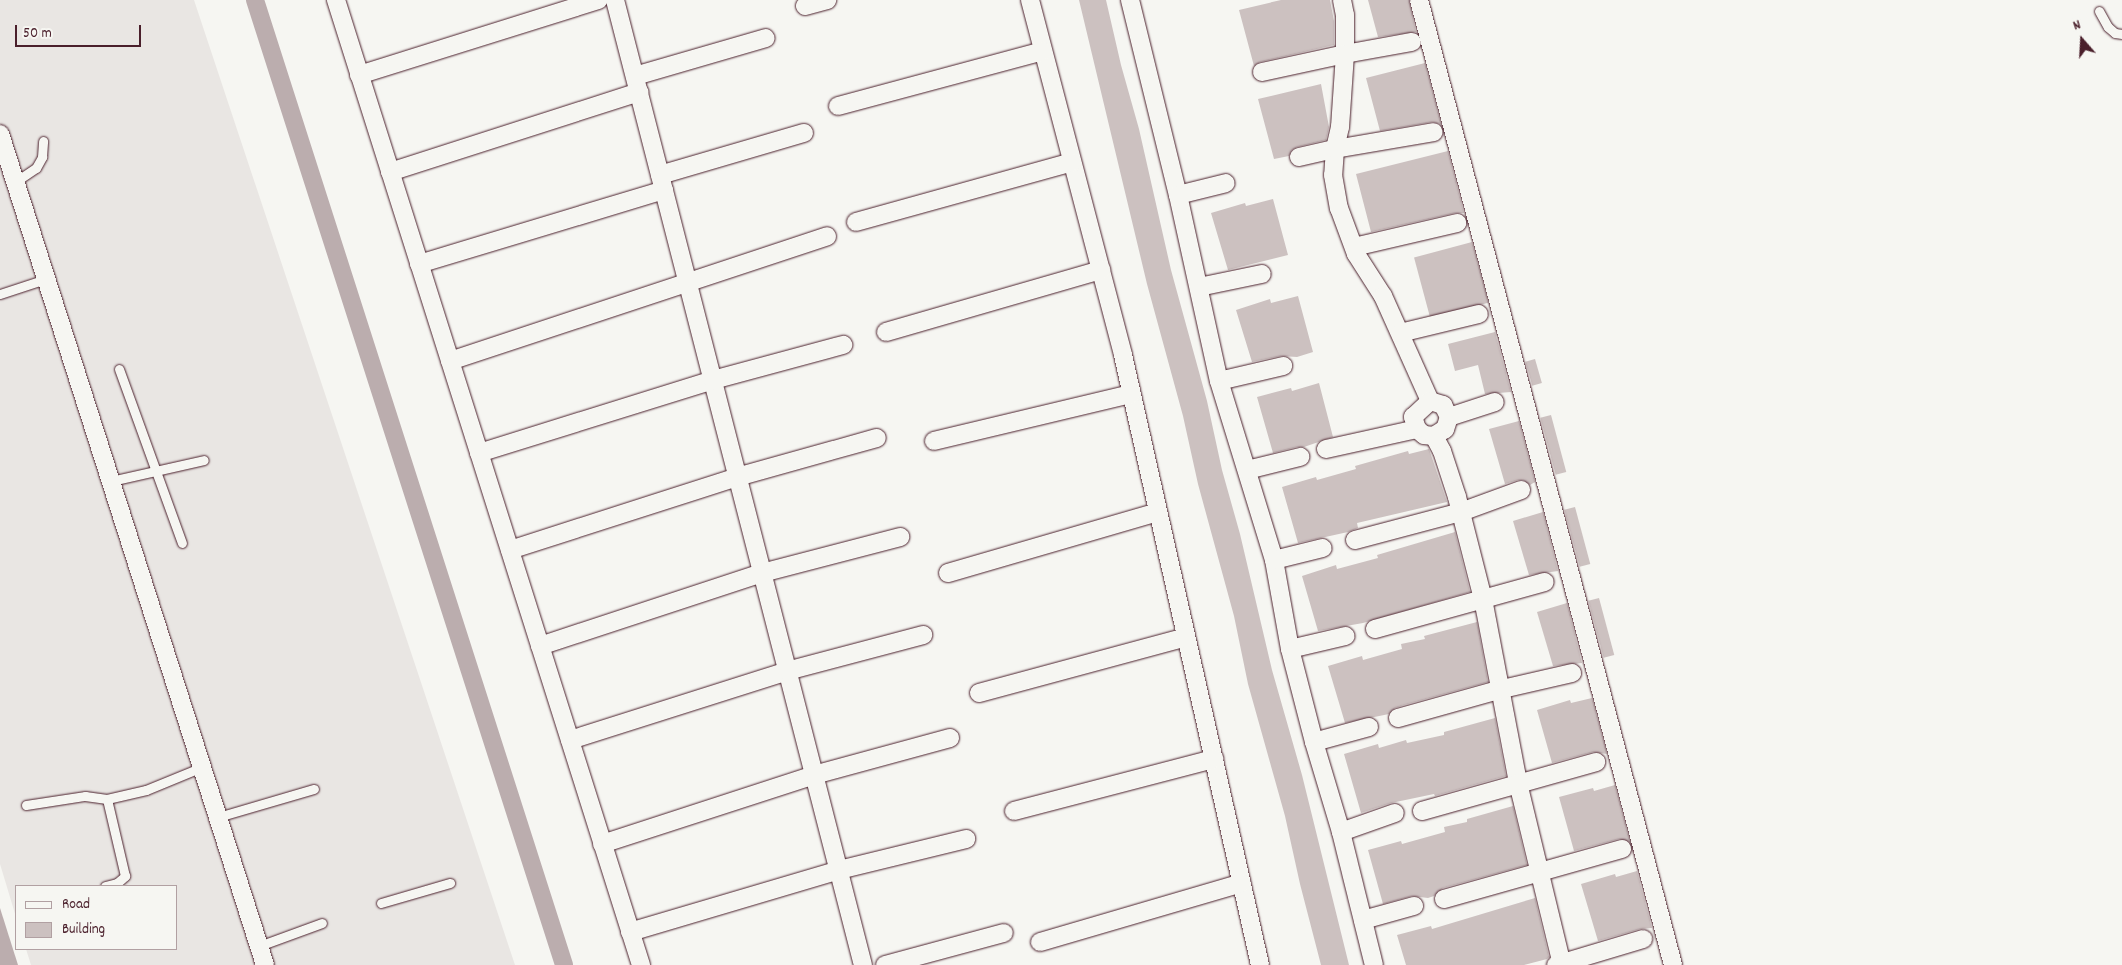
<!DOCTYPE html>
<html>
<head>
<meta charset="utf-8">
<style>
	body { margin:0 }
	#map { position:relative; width:2122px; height:965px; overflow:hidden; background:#f6f6f2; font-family:Dekko,sans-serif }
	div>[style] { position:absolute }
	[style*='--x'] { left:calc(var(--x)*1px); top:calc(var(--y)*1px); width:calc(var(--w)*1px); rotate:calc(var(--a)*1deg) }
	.built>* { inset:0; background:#e9e6e3 }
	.water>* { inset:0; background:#bbadae }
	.canal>* { height:18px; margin:-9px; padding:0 9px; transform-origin:9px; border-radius:9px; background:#bbadae }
	.building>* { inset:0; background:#ccc1c0; transform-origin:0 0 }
	.roads { filter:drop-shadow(0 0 1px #4a1f2b) drop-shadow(0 0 1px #4a1f2b) }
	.lane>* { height:9px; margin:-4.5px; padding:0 4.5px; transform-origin:4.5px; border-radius:4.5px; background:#f6f6f2 }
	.street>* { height:18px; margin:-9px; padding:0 9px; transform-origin:9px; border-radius:9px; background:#f6f6f2 }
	span { translate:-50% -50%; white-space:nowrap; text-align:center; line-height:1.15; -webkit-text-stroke:4px #f6f6f2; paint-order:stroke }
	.legend { position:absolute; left:15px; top:885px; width:162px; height:65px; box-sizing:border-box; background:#f6f6f2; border:1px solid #b1a0a2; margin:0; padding:6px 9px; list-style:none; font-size:15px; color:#4a1f2b }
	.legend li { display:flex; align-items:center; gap:10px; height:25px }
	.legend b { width:25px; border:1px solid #b1a0a2 }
	.north { position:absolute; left:2057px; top:15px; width:50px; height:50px; -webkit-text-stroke:4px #f6f6f2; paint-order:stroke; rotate:341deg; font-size:14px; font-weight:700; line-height:20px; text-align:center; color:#4a1f2b }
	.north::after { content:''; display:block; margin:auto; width:18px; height:22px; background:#4a1f2b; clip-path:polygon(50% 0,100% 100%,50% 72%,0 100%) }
	.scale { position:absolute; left:15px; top:25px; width:126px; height:22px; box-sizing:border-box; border:2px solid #4a1f2b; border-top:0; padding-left:6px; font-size:15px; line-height:18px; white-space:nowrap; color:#4a1f2b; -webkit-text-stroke:4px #f6f6f2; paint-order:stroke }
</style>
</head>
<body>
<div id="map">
	<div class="built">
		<i style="clip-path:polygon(0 0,194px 0,515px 965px,31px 965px,26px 949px,176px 949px,176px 886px,16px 886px,16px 917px,0 864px)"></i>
	</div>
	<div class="water">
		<i style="clip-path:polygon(0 908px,18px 965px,0 965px)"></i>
	</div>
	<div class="canal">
		<i style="--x:255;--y:0;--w:1013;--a:72.24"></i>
	</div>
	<div class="building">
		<i style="clip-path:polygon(1079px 0,1106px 0,1121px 65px,1139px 129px,1171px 270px,1207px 401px,1222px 470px,1240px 534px,1272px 670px,1302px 775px,1349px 965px,1321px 965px,1300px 884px,1285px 816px,1248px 684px,1234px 616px,1198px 484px,1183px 416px,1147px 284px)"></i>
		<i style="clip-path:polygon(1281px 0,1330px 0,1334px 21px,1334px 45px,1260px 62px,1254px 66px,1239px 10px)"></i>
		<i style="clip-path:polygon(1368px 0,1409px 0,1416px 32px,1378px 37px)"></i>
		<i style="clip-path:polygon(1425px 63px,1441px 124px,1432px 122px,1380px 131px,1366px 78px)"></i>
		<i style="clip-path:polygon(1321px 84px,1329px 127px,1326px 140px,1297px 147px,1292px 150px,1289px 156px,1274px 159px,1258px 99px)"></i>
		<i style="clip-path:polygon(1448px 151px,1464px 213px,1455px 213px,1371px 232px,1356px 174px)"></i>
		<i style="clip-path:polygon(1273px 199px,1288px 255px,1228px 270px,1211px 213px,1245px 203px,1246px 206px)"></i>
		<i style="left:1472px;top:242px;width:63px;height:60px;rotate:75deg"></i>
		<i style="clip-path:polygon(1298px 296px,1313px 352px,1297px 357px,1281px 356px,1252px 362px,1236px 310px,1270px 299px,1271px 303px)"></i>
		<i style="clip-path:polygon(1495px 332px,1511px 392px,1485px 394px,1478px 365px,1455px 371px,1448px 344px)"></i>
		<i style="left:1535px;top:359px;width:25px;height:10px;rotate:74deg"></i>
		<i style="clip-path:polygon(1319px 383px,1333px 437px,1304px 447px,1297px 447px,1273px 453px,1257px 397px,1291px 388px,1292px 391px)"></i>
		<i style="left:1551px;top:415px;width:59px;height:11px;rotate:75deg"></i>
		<i style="clip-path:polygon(1519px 421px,1535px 482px,1530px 485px,1523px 480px,1518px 480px,1505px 484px,1489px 429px)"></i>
		<i style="clip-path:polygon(1429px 449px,1447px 502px,1357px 523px,1358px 528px,1348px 532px,1298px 543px,1282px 487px,1316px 477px,1317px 480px,1356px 469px,1355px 466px,1408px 451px,1409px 454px)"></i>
		<i style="left:1575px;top:507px;width:59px;height:11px;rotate:75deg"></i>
		<i style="clip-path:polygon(1543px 512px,1558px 571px,1529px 575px,1513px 521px)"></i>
		<i style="clip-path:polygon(1455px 532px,1470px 592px,1363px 623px,1318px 631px,1302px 576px,1336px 565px,1337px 569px,1378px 558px,1377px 555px)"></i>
		<i style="left:1599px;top:598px;width:59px;height:11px;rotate:75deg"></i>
		<i style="clip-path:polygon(1567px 603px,1582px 663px,1553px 666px,1537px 612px)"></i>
		<i style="clip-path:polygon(1477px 622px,1488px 682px,1404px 705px,1395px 708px,1389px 714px,1345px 723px,1328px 666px,1362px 656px,1363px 660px,1402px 649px,1401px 644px,1425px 639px,1424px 636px)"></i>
		<i style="clip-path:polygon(1592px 698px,1607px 754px,1593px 752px,1552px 763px,1537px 710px,1570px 700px,1571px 703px)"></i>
		<i style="clip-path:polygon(1495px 718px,1506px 776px,1435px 796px,1434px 794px,1391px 803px,1361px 813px,1344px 754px,1378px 744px,1379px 748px,1406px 740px,1407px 743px,1444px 735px,1444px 732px)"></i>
		<i style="clip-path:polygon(1615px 785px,1630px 842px,1619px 839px,1574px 851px,1559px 797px,1593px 788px,1594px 791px)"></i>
		<i style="clip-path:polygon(1513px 806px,1527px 865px,1443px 888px,1434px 896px,1428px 898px,1412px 896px,1383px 904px,1368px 850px,1401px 841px,1402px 844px,1445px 832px,1444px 827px,1467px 822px,1467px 819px)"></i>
		<i style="clip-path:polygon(1637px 871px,1652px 928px,1640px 929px,1598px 941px,1581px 884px,1615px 874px,1616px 877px)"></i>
		<i style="clip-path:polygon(1535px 898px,1549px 957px,1547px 959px,1524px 965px,1406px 965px,1397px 935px,1431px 926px,1432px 929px)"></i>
	</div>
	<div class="roads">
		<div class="lane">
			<i style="--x:2099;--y:11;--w:18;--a:61"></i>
			<i style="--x:2108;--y:27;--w:9;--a:41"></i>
			<i style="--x:2115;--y:33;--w:7;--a:8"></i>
			<i style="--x:15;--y:182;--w:25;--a:-34"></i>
			<i style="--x:36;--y:168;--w:13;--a:-61"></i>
			<i style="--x:42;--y:157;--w:16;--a:-86"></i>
			<i style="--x:0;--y:294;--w:48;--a:-18.1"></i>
			<i style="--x:119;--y:369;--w:185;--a:70.1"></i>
			<i style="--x:111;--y:481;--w:95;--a:-12.7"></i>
			<i style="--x:26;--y:805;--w:60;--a:-8.7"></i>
			<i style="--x:85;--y:796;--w:22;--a:8"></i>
			<i style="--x:218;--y:817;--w:100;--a:-16.3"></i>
			<i style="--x:105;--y:886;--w:12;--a:-14"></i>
			<i style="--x:117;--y:883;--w:11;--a:-41"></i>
			<i style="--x:125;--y:876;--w:79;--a:-103.2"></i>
			<i style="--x:107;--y:799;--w:40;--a:-13"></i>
			<i style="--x:146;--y:790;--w:61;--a:-22.3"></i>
			<i style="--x:381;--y:903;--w:72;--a:-16.2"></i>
			<i style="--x:259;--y:946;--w:67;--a:-20.1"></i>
		</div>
		<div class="street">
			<i style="--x:336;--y:0;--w:1012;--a:72.46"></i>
			<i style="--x:615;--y:0;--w:996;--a:75.59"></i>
			<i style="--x:1030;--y:0;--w:367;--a:75.3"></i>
			<i style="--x:1123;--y:355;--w:625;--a:77.34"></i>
			<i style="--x:1130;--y:0;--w:201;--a:76.2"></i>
			<i style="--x:1178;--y:195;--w:190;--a:77.6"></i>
			<i style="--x:1219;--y:381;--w:187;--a:72.9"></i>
			<i style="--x:1274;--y:560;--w:90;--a:79.8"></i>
			<i style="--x:1290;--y:649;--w:96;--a:75.5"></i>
			<i style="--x:1314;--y:742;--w:94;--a:73.3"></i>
			<i style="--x:1341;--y:832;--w:137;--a:76.1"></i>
			<i style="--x:1342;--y:0;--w:15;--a:79"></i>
			<i style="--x:1345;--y:15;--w:39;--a:90"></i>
			<i style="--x:1345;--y:54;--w:73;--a:93.9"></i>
			<i style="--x:1340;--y:127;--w:23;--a:103"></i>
			<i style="--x:1335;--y:149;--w:26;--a:94"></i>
			<i style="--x:1333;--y:175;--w:34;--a:80"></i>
			<i style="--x:1339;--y:208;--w:49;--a:69.7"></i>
			<i style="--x:1356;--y:254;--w:50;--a:57.3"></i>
			<i style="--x:1383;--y:296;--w:115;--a:65.9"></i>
			<i style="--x:1419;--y:0;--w:998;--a:75.25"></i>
			<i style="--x:805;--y:6;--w:23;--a:-15"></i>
			<i style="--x:1262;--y:72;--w:85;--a:-12.2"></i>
			<i style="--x:1345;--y:54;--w:68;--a:-10.2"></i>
			<i style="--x:359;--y:75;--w:251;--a:-17.4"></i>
			<i style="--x:635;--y:76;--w:136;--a:-16.2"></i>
			<i style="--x:838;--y:106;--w:212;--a:-15"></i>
			<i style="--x:0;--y:134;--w:872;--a:72.31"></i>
			<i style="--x:1299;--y:157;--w:37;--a:-13"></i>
			<i style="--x:1335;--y:149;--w:100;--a:-9.7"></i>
			<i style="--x:390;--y:172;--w:262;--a:-17.8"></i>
			<i style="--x:660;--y:175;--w:150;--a:-16.3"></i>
			<i style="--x:1178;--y:195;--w:49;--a:-14"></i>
			<i style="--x:856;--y:222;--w:224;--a:-15.5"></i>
			<i style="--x:1354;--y:247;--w:106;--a:-13.1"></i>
			<i style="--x:419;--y:264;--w:256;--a:-16.8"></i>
			<i style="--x:1199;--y:287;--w:64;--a:-11.7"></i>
			<i style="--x:886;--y:332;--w:224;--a:-16.1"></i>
			<i style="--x:1400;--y:333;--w:81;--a:-13.5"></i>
			<i style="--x:450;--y:361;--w:397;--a:-18.3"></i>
			<i style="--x:1219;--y:381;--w:66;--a:-13.2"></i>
			<i style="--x:1430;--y:401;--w:14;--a:17"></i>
			<i style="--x:1443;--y:405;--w:13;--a:63"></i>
			<i style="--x:1449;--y:417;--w:13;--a:108"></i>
			<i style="--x:1445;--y:429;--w:13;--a:148"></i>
			<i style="--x:1434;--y:436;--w:10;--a:-174"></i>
			<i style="--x:1424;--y:435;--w:9;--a:-139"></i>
			<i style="--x:1417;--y:429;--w:13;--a:-108"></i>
			<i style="--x:1413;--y:417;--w:23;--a:-43"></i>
			<i style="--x:1449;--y:417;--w:48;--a:-18.1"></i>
			<i style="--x:1434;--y:436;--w:17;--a:62"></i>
			<i style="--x:1442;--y:451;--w:48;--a:71.9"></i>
			<i style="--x:1457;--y:497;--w:105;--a:75.7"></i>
			<i style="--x:1483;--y:599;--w:187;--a:79.2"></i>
			<i style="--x:1518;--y:783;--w:187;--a:76.4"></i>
			<i style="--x:934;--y:441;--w:203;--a:-13.4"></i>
			<i style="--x:1326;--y:449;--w:93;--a:-12.4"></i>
			<i style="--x:479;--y:453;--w:245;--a:-17.3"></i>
			<i style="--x:713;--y:380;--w:135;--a:-15.1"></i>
			<i style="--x:1247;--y:470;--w:55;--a:-13.8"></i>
			<i style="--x:1355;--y:540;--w:110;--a:-14.8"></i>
			<i style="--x:1461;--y:512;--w:64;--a:-20.1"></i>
			<i style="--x:510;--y:550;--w:238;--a:-17.8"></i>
			<i style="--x:737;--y:477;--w:145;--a:-15.6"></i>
			<i style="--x:1274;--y:560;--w:50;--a:-13.8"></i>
			<i style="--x:948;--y:573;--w:219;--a:-16.2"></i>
			<i style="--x:1375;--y:629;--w:176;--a:-15.5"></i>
			<i style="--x:540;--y:646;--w:234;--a:-18.2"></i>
			<i style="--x:762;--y:573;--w:143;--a:-14.6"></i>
			<i style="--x:1290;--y:649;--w:57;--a:-13.1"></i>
			<i style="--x:979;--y:693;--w:214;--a:-15.1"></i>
			<i style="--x:1398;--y:718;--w:104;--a:-15.6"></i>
			<i style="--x:1498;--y:690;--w:76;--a:-12.9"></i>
			<i style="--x:570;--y:740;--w:228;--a:-17.6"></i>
			<i style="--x:787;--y:671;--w:141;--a:-14.8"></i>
			<i style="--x:1314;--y:742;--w:57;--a:-15.3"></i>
			<i style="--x:1014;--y:811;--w:207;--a:-14.6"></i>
			<i style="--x:1422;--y:811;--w:181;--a:-15.7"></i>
			<i style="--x:1341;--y:832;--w:57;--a:-19.4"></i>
			<i style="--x:602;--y:844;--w:223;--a:-18"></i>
			<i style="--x:814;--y:775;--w:141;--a:-15.2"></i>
			<i style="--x:1444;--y:899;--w:185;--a:-15.7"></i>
			<i style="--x:1363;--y:920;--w:53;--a:-15.4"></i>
			<i style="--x:630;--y:932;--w:218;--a:-16.5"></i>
			<i style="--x:839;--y:870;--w:131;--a:-13.7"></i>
			<i style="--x:1040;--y:942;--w:210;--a:-16.3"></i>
			<i style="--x:885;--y:965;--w:123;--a:-15.1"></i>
			<i style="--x:1556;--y:965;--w:91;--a:-16.6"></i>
		</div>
	</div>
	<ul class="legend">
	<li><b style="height:6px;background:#f6f6f2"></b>Road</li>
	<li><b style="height:14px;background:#ccc1c0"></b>Building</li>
	</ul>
	<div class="north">N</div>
	<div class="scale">50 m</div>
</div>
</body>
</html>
